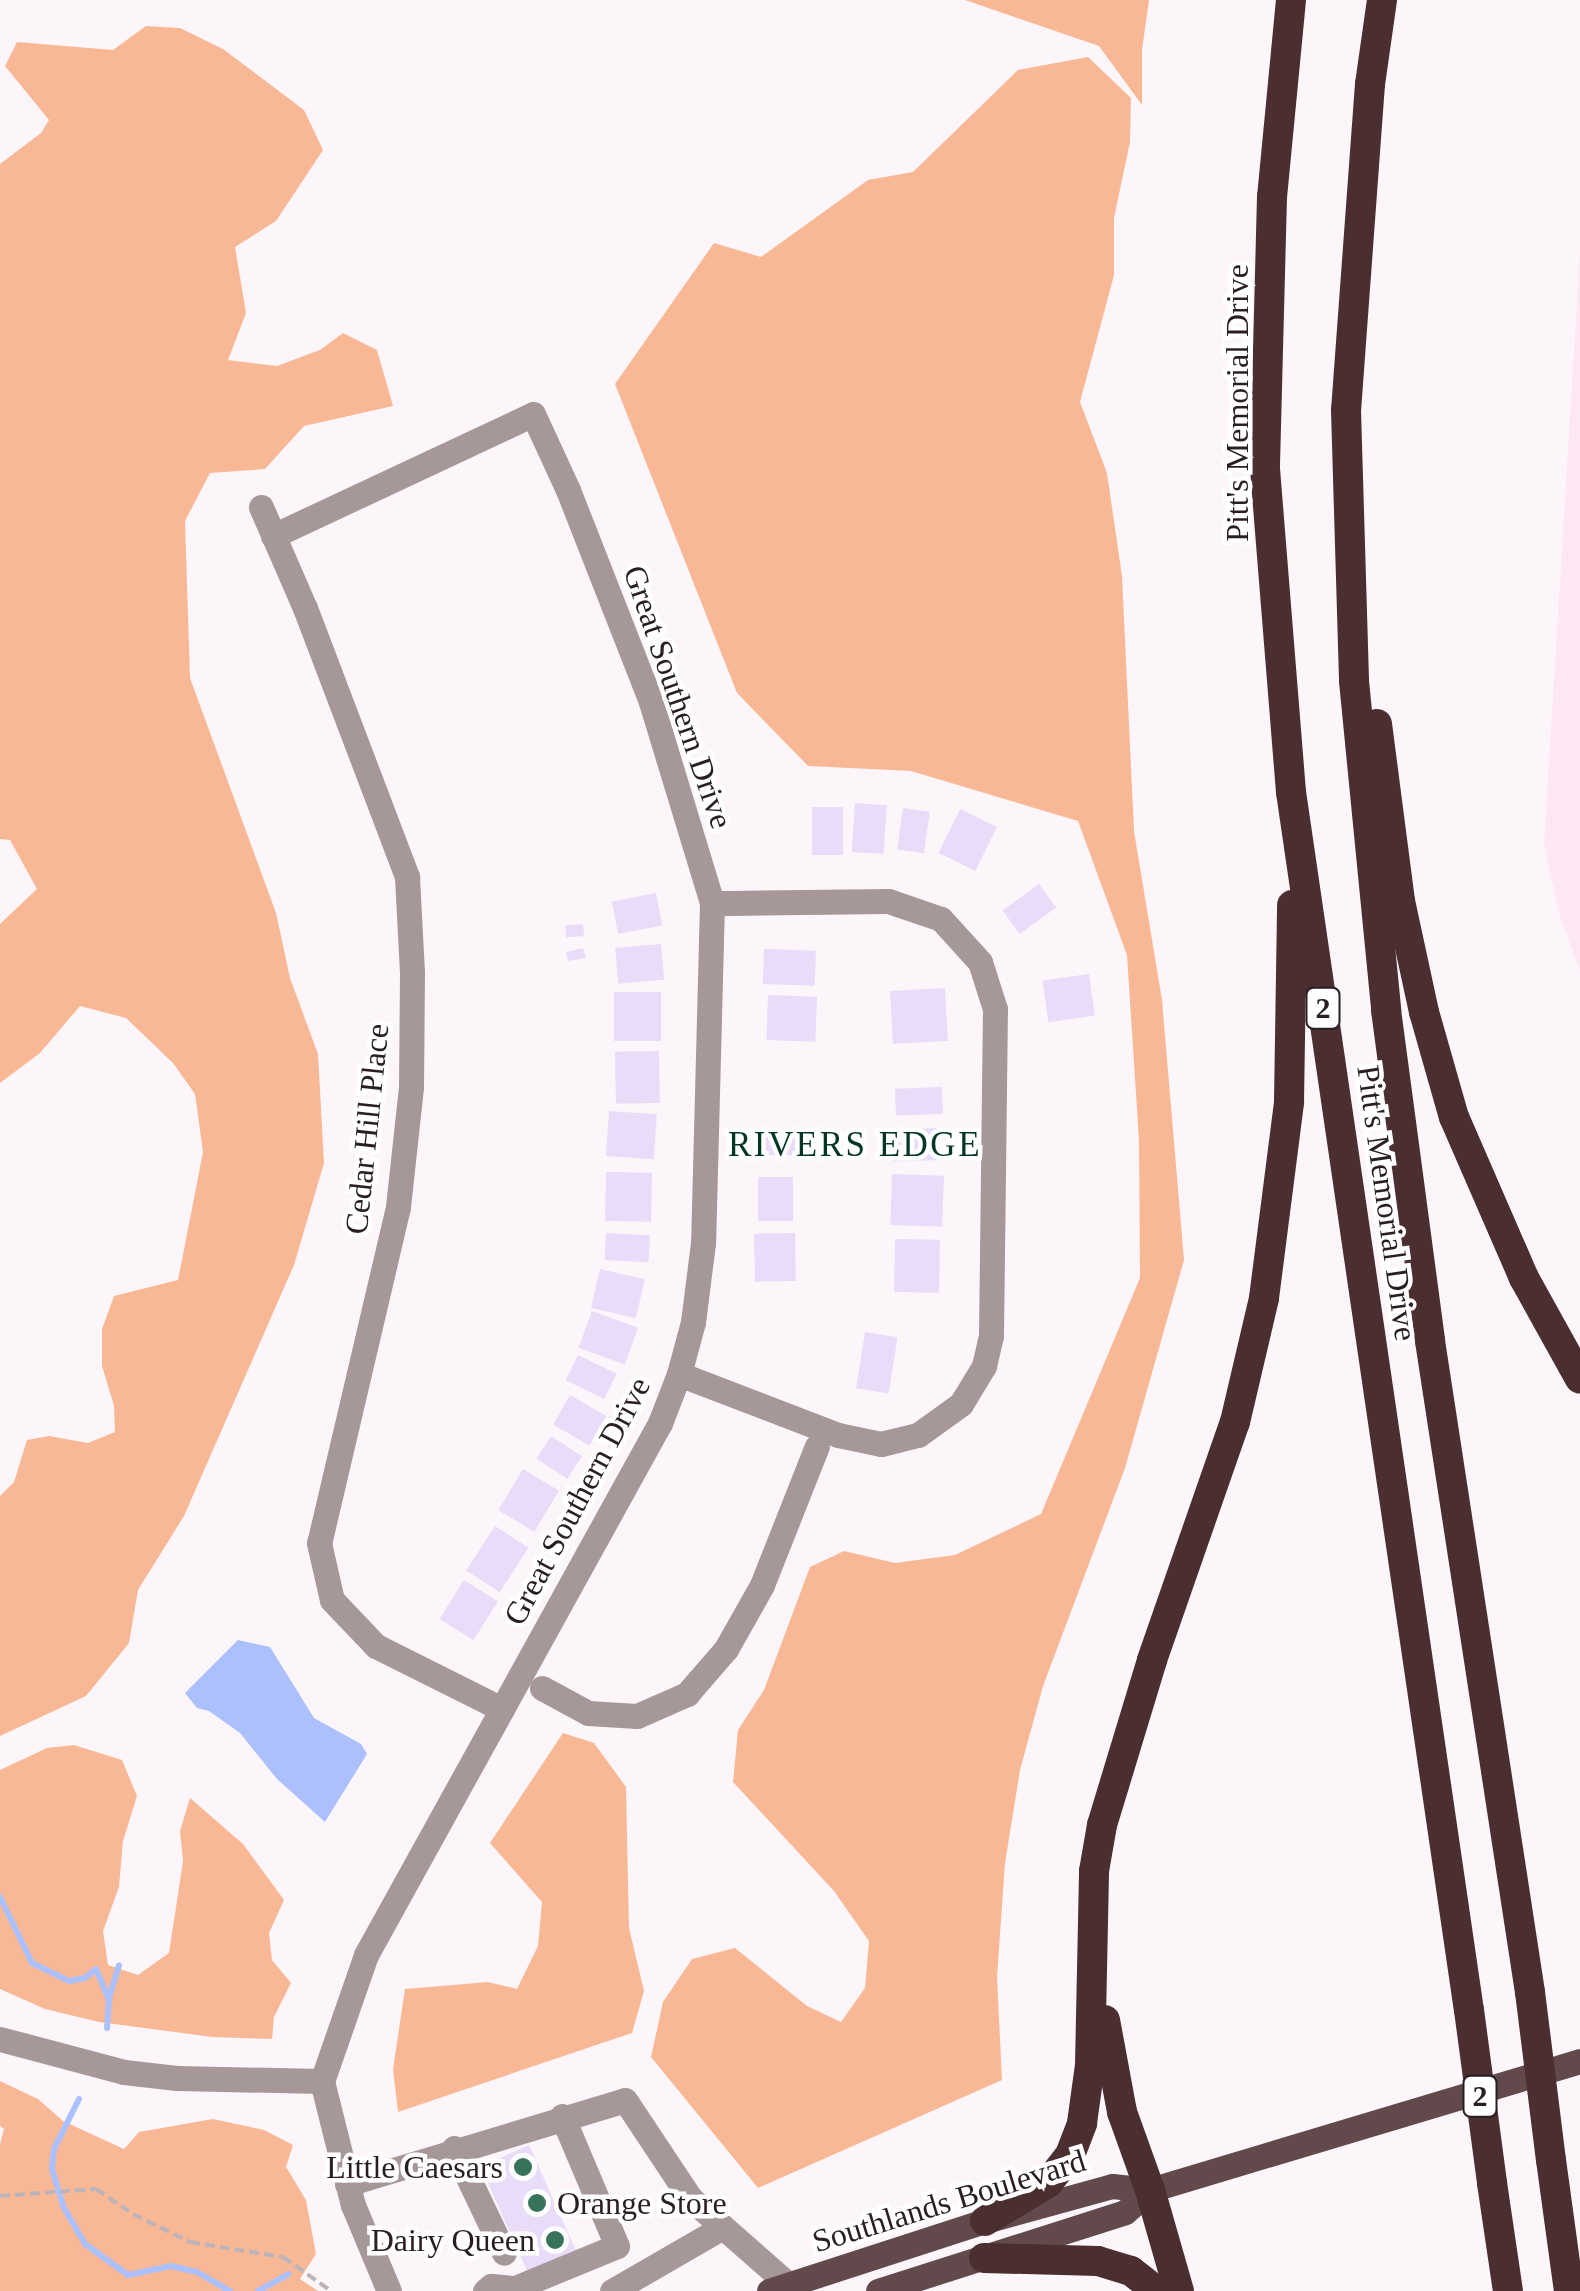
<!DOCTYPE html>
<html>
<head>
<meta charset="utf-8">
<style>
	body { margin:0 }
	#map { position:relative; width:1580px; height:2291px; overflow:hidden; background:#fcf6fa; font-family:Georgia,serif }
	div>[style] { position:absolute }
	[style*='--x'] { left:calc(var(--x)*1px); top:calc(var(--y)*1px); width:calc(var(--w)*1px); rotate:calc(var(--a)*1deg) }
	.built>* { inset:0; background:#fee7f5 }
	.forest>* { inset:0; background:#f9b895 }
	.water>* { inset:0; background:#abc0fd }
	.stream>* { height:6px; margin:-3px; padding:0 3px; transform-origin:3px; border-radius:3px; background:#abc0fd }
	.building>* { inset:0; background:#e8dcf8; transform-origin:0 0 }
	.path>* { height:4px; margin-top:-2px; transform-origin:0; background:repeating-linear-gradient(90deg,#bcb4b9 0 10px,transparent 0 15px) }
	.minor>* { height:25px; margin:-12.5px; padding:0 12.5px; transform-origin:12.5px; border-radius:12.5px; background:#a69798 }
	.major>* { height:25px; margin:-12.5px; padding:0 12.5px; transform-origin:12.5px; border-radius:12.5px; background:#62494b }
	.highway>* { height:30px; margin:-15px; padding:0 15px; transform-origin:15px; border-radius:15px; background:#4a2e30 }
	.highway-bridge>* { height:30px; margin:-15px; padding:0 15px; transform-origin:15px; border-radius:15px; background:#4a2e30 }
	.dots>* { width:28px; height:28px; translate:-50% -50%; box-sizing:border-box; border:5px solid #fff; border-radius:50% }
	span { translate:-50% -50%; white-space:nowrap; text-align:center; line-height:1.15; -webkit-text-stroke:9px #fff; paint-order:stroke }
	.shield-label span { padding:2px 8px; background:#fff; border:2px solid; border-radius:8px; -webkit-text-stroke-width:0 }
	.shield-label { font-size:30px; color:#281e24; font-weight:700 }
	.street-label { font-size:32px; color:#281e24 }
	.poi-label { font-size:32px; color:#281e24 }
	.right { translate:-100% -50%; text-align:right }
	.left { translate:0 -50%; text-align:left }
	.neighbourhood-label { font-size:35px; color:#033625; letter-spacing:2.5px }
</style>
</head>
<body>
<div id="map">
	<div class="built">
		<i style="clip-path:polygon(1580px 252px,1580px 971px,1560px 917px,1544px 844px)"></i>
	</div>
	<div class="forest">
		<i style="clip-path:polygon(965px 0,1149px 0,1142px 50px,1142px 105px,1099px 46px)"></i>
		<i style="clip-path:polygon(146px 26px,180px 28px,223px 49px,304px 110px,323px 150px,276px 221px,235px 247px,246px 313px,228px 360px,277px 366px,320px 350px,343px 333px,377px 350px,393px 406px,304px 426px,265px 469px,210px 473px,185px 521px,190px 678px,276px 913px,290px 978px,318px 1054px,324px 1163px,294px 1265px,184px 1516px,138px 1590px,129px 1643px,86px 1696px,0 1736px,0 1496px,14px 1482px,27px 1440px,49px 1436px,88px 1443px,115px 1432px,114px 1406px,102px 1366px,102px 1329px,114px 1296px,178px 1280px,203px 1152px,195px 1094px,173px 1063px,126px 1018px,80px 1006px,40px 1053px,0 1083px,0 924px,37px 889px,10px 840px,0 839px,0 164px,41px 133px,49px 120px,5px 66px,17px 42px,113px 50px)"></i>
		<i style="clip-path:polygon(1088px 57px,1131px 98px,1130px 142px,1114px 218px,1114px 275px,1080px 402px,1107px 473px,1122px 576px,1134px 831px,1162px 1000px,1184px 1260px,1125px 1468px,1043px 1686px,1020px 1770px,1005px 1863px,997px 1977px,1002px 2080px,758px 2188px,651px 2057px,663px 2002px,692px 1959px,735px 1948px,807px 2006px,841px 2022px,865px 1988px,869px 1941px,834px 1891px,733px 1782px,738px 1730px,764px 1690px,810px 1567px,844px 1551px,895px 1563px,955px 1555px,1041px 1514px,1140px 1278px,1139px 1140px,1127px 955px,1078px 821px,911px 771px,808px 766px,737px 693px,615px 384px,714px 243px,761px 257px,868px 180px,913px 172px,1018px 70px)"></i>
		<i style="clip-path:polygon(563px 1733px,594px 1743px,626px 1787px,629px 1928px,644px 1991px,632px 2033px,398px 2112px,393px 2069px,405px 1989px,488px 1982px,517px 1989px,538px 1946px,542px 1902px,490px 1843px)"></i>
		<i style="clip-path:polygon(74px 1745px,122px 1760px,137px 1796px,123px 1841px,119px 1887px,103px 1931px,108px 1965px,138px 1975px,169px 1953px,183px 1861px,180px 1831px,190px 1798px,243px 1844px,284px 1900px,269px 1933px,272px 1960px,291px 1983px,274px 2017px,272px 2039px,212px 2037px,99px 2022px,45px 2009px,0 1989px,0 1770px,47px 1748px)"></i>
		<i style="clip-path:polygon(0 2081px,38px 2099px,63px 2121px,124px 2149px,139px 2132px,213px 2119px,264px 2130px,293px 2145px,286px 2167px,306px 2200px,316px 2254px,300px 2279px,318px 2291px,0 2291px,0 2144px,4px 2129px,0 2126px)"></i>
	</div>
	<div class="water">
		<i style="clip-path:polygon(238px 1640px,270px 1647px,314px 1718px,361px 1744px,367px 1754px,325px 1822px,277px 1779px,240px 1733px,209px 1711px,197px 1708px,185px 1693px)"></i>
	</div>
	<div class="stream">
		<i style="--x:0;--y:1897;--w:73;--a:64.1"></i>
		<i style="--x:32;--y:1963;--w:41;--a:25.9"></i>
		<i style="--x:69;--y:1981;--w:16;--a:-11"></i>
		<i style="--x:85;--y:1978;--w:14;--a:-39"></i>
		<i style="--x:96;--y:1969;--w:34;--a:67"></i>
		<i style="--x:109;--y:2000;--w:28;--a:94"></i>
		<i style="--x:109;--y:1998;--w:34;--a:-73"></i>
		<i style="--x:79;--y:2099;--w:56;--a:116.6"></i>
		<i style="--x:54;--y:2149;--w:20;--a:96"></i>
		<i style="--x:52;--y:2169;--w:39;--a:73"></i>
		<i style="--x:63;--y:2206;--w:44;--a:59.9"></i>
		<i style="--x:85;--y:2244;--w:53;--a:35.8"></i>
		<i style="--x:128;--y:2275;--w:44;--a:-11.8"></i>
		<i style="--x:171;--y:2266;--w:27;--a:13"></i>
		<i style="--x:197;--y:2272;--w:38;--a:30"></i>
		<i style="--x:258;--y:2291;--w:35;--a:-29"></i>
	</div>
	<div class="building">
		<i style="left:855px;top:803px;width:32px;height:49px;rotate:4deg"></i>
		<i style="left:812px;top:807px;width:31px;height:48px"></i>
		<i style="left:903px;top:808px;width:27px;height:42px;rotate:8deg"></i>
		<i style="left:960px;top:809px;width:41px;height:49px;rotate:26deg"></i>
		<i style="left:1039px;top:884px;width:29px;height:45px;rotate:54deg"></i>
		<i style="left:656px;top:893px;width:33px;height:45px;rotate:79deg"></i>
		<i style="left:583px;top:924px;width:12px;height:18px;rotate:85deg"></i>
		<i style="left:661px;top:944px;width:36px;height:46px;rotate:85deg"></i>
		<i style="clip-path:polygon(583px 948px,586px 958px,568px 961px,566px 952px)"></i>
		<i style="left:764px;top:949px;width:52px;height:35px;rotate:2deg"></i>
		<i style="left:1089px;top:974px;width:42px;height:47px;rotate:82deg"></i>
		<i style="left:945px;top:988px;width:53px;height:55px;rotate:87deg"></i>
		<i style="left:614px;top:992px;width:47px;height:49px"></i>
		<i style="left:768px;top:995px;width:49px;height:45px;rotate:2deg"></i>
		<i style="left:659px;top:1051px;width:52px;height:44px;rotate:89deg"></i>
		<i style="left:942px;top:1087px;width:27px;height:47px;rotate:88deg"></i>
		<i style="left:609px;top:1111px;width:48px;height:45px;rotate:4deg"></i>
		<i style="left:938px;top:1128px;width:32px;height:48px;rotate:88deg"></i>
		<i style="left:765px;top:1130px;width:37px;height:25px"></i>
		<i style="left:606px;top:1172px;width:46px;height:49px;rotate:1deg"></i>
		<i style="left:892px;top:1174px;width:52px;height:51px;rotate:2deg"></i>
		<i style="left:793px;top:1177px;width:44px;height:35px;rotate:90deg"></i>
		<i style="left:606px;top:1233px;width:44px;height:27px;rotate:3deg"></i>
		<i style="left:795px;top:1233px;width:48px;height:41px;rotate:89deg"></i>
		<i style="left:895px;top:1239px;width:45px;height:53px;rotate:1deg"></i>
		<i style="left:600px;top:1269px;width:46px;height:40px;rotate:13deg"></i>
		<i style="left:592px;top:1311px;width:49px;height:39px;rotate:20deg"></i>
		<i style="left:865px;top:1332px;width:33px;height:57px;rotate:9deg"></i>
		<i style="left:578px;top:1355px;width:43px;height:28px;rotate:26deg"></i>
		<i style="left:570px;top:1395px;width:42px;height:34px;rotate:30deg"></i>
		<i style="left:551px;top:1436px;width:37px;height:27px;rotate:33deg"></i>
		<i style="left:523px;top:1469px;width:42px;height:48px;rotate:31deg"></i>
		<i style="left:495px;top:1526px;width:40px;height:53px;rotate:33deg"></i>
		<i style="left:464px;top:1580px;width:40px;height:46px;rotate:32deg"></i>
		<i style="left:529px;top:2145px;width:121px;height:53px;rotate:66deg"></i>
	</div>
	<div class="path">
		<i style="--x:0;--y:2196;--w:96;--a:-4.2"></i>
		<i style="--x:96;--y:2189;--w:45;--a:34"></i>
		<i style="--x:133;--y:2214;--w:64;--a:26.2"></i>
		<i style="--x:190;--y:2242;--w:94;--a:9.2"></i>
		<i style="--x:283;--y:2257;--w:59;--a:35.3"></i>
	</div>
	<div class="minor">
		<i style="--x:261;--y:507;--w:110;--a:66.5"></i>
		<i style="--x:305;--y:608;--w:288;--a:69.2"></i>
		<i style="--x:407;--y:877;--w:96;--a:87"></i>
		<i style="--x:412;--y:973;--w:114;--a:90.5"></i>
		<i style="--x:411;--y:1087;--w:121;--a:96.2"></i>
		<i style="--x:398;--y:1207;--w:345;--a:103.2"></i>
		<i style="--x:319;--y:1543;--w:58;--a:77.2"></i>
		<i style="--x:332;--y:1600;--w:64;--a:46.3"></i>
		<i style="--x:376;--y:1646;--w:141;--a:26.6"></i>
		<i style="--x:273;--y:536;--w:287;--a:-25.1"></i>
		<i style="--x:533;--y:414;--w:84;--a:65.3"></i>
		<i style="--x:568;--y:490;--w:228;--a:68.6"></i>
		<i style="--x:651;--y:702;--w:210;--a:73.1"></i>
		<i style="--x:712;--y:903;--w:340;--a:91.5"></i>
		<i style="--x:703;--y:1243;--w:80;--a:97.2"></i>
		<i style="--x:693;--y:1322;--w:54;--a:105.1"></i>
		<i style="--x:679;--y:1374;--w:53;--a:111.2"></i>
		<i style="--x:660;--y:1423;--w:608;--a:118.93"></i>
		<i style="--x:366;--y:1955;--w:133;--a:109.2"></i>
		<i style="--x:322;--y:2081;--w:128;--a:76"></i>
		<i style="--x:353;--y:2205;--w:93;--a:67.3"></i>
		<i style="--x:679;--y:1374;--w:170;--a:21"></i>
		<i style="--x:838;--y:1435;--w:44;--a:11.8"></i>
		<i style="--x:881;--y:1444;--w:38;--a:-14"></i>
		<i style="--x:918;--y:1435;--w:53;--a:-35.8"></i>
		<i style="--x:961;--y:1404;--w:44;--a:-58.8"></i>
		<i style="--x:984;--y:1366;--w:31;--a:-77"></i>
		<i style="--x:991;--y:1336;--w:327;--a:-89.3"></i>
		<i style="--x:995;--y:1009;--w:49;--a:-107.7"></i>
		<i style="--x:980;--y:962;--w:58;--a:-132.2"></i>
		<i style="--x:941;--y:919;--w:56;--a:-161.2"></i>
		<i style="--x:888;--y:901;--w:176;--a:179.3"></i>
		<i style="--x:542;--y:1688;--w:52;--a:28.5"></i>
		<i style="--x:588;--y:1713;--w:49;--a:3.5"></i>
		<i style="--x:637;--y:1716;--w:55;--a:-23.7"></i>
		<i style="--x:687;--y:1694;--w:60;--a:-49.1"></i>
		<i style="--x:726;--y:1649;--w:73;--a:-60.6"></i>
		<i style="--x:762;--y:1585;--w:149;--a:-68.4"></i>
		<i style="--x:0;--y:2039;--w:128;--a:14.9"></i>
		<i style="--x:124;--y:2072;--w:53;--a:6.5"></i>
		<i style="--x:177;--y:2078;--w:145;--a:1.2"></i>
		<i style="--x:454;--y:2148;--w:116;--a:64.5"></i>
		<i style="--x:347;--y:2184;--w:290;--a:-16.8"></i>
		<i style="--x:625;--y:2100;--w:118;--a:56.4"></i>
		<i style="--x:690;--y:2198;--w:130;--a:41.3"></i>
		<i style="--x:485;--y:2291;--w:8;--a:-40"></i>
		<i style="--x:491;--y:2286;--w:24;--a:5"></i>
		<i style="--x:515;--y:2288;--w:110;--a:-22.4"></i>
		<i style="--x:617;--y:2246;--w:141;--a:-112.9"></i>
		<i style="--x:612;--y:2291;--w:126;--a:-30"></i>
	</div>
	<div class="major">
		<i style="--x:769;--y:2291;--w:227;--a:-18"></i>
		<i style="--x:985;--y:2221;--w:132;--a:-15.4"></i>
		<i style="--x:1112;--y:2186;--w:38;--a:6"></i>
		<i style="--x:1150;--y:2190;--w:449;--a:-16.7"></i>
		<i style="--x:878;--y:2291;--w:259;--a:-17.7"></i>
		<i style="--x:1125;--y:2212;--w:33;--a:-41"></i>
	</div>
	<div class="highway">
		<i style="--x:1291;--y:0;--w:198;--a:95.5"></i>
		<i style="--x:1272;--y:197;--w:272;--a:91.5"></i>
		<i style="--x:1265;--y:469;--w:324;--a:85.4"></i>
		<i style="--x:1291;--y:792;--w:1231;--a:81.69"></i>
		<i style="--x:1382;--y:0;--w:85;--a:98.1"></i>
		<i style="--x:1370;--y:84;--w:327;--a:94.2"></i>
		<i style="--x:1346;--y:410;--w:271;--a:88.3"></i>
		<i style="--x:1354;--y:681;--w:331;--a:84.4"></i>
		<i style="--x:1386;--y:1010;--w:334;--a:82.4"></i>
		<i style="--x:1430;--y:1341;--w:659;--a:81.27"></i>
		<i style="--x:1377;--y:724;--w:178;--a:82.6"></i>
		<i style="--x:1400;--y:901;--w:114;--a:77.8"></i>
		<i style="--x:1424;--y:1012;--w:109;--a:74.1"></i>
		<i style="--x:1454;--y:1117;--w:176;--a:66.5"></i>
		<i style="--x:1524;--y:1278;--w:115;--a:61"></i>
		<i style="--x:1105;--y:2020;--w:94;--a:79.5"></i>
		<i style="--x:1122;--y:2112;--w:83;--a:70.3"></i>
		<i style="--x:1150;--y:2190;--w:105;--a:74"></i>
		<i style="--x:1551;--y:2160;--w:132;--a:82.2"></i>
		<i style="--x:1492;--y:2183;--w:109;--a:81.6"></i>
		<i style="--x:985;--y:2221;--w:74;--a:-31.1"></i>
		<i style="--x:1048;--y:2183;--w:36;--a:-52"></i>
		<i style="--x:1070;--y:2155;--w:34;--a:-69"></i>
		<i style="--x:1082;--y:2123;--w:59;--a:-82.1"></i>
		<i style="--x:1090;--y:2065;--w:194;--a:-88.8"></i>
		<i style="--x:1094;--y:1871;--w:47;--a:-80.1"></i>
		<i style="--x:1102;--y:1825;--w:172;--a:-73.1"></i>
		<i style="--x:1152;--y:1660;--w:252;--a:-70.8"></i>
		<i style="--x:1235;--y:1422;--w:127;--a:-76.8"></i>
		<i style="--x:1264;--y:1298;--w:198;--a:-82.7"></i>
		<i style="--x:1289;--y:1102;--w:197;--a:-89.1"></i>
		<i style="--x:984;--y:2258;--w:114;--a:1.5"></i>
		<i style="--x:1098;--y:2261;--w:34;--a:17"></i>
		<i style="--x:1131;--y:2271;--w:33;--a:38"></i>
	</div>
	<div class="highway-bridge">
		<i style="--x:1530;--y:1992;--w:169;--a:82.9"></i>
		<i style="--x:1469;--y:2010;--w:175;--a:82.4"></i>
	</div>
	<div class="dots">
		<i style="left:523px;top:2167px;background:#39725b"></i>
		<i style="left:537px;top:2203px;background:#39725b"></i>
		<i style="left:555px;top:2240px;background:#39725b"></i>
	</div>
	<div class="shield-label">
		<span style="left:1323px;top:1008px">2</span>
		<span style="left:1480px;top:2096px">2</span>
	</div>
	<div class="street-label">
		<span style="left:1237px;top:403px;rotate:-90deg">Pitt's Memorial Drive</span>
		<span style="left:678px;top:697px;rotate:71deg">Great Southern Drive</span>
		<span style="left:367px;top:1129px;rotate:-84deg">Cedar Hill Place</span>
		<span style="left:1387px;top:1203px;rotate:82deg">Pitt's Memorial Drive</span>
		<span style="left:577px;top:1501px;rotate:-62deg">Great Southern Drive</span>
		<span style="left:949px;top:2201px;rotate:-17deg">Southlands Boulevard</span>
	</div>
	<div class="poi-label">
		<span class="right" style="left:503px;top:2167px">Little Caesars</span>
		<span class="left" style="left:557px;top:2203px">Orange Store</span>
		<span class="right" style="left:535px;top:2240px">Dairy Queen</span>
	</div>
	<div class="neighbourhood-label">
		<span style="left:855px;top:1145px">RIVERS EDGE</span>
	</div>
</div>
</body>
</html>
